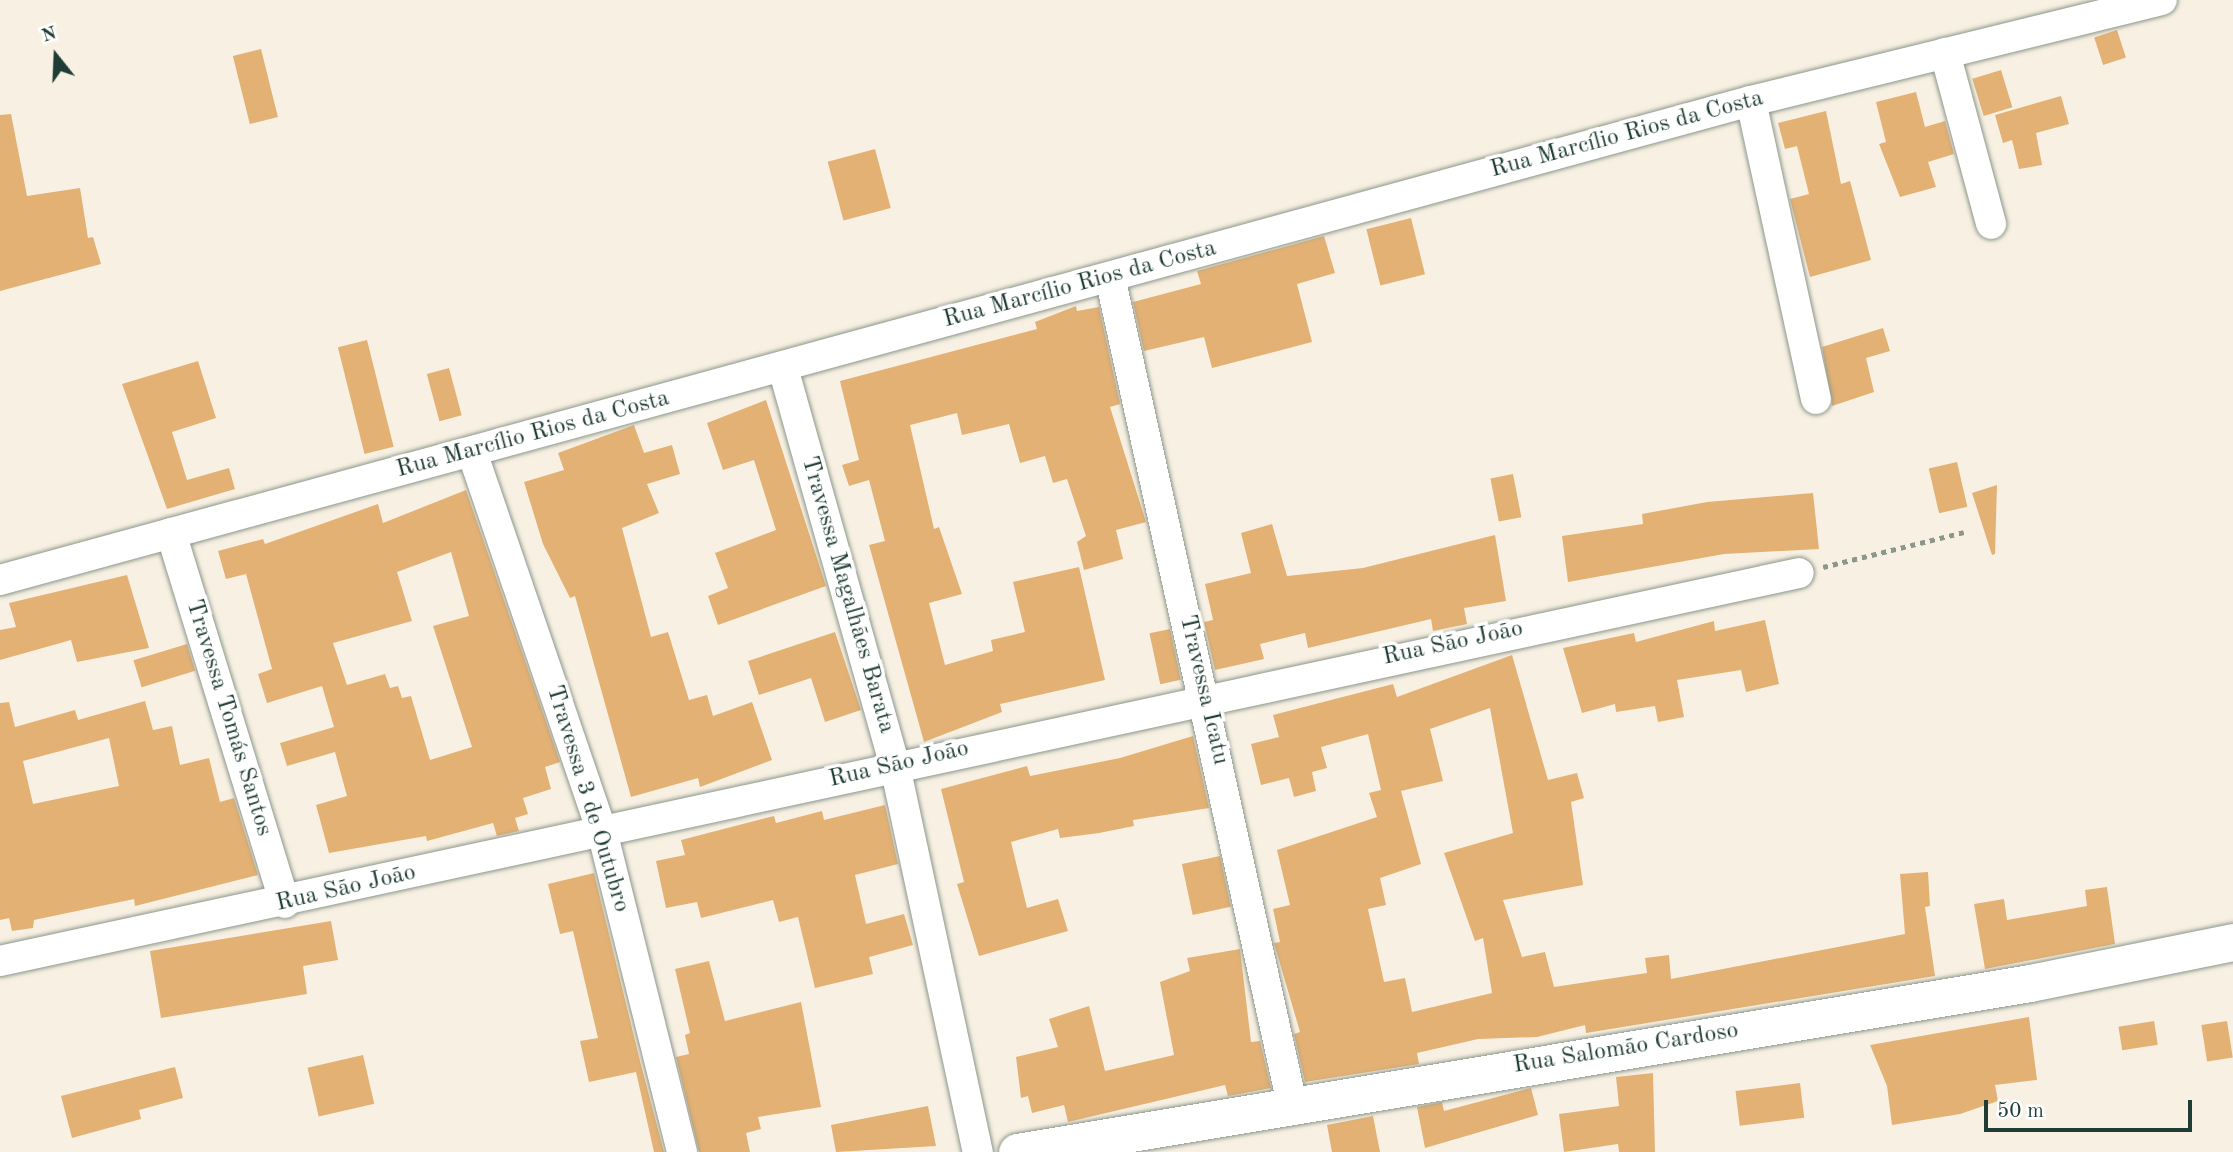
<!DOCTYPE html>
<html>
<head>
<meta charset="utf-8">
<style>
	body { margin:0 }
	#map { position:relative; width:2233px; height:1152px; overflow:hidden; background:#f8f1e3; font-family:"Old Standard TT",serif }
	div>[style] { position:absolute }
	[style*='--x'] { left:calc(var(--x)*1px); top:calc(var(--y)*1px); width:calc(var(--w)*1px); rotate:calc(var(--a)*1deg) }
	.building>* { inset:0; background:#e3b174; transform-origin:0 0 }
	.path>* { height:4.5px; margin-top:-2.25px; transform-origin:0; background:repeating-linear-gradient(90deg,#8c978c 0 5px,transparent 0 10px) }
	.roads { filter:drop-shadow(0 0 2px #8c978c) drop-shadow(0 0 2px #8c978c) }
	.minor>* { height:30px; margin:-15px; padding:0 15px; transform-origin:15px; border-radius:15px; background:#fff }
	.tertiary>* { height:37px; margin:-18.5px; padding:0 18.5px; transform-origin:18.5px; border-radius:18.5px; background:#fff }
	span { translate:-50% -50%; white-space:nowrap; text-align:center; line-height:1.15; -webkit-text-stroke:7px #fff; paint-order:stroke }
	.street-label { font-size:24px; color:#1f3d34 }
	.north { position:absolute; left:21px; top:21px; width:70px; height:70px; -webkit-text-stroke:5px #fff; paint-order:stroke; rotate:342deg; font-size:19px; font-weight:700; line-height:28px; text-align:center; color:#1f3d34 }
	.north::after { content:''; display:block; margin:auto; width:24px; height:32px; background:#1f3d34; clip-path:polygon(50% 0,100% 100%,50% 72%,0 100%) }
	.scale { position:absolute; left:1984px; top:1100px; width:208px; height:32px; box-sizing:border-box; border:4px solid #1f3d34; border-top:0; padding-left:9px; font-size:21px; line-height:24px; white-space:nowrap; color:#1f3d34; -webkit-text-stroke:5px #fff; paint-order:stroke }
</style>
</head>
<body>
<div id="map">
	<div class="building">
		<i style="left:2117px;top:30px;width:29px;height:24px;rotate:72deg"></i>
		<i style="left:261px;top:49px;width:70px;height:29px;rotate:76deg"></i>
		<i style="left:2001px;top:70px;width:39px;height:30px;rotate:73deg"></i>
		<i style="clip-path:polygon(1916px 92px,1925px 127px,1945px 121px,1954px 154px,1928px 162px,1936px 187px,1900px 197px,1879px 144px,1886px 142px,1876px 102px)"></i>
		<i style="clip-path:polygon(2061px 96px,2069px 124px,2036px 133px,2042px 165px,2019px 169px,2012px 140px,2003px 143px,1995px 115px)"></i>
		<i style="clip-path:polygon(1826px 111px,1841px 184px,1850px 181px,1871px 260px,1810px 277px,1790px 199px,1809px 194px,1797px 146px,1785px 149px,1778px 123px)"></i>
		<i style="clip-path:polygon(11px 114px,27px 196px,80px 188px,88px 238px,93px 237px,101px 264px,0 291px,0 115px)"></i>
		<i style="left:875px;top:149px;width:61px;height:49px;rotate:75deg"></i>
		<i style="left:1411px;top:218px;width:58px;height:46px;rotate:76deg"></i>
		<i style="clip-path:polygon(1324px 236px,1335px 273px,1297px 284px,1312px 342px,1212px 368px,1204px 337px,1144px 351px,1133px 302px,1201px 284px,1197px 271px)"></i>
		<i style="clip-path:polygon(1076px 306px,1077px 311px,1099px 307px,1120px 404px,1110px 407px,1146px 522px,1116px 530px,1123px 559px,1084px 570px,1077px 542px,1086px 536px,1067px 479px,1053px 483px,1045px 456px,1020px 463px,1009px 424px,962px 435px,957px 413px,910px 425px,934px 529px,939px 527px,962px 594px,929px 603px,945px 665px,993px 651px,991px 640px,1025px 632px,1013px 582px,1079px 567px,1105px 680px,1000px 704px,1002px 712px,924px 742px,869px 545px,885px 541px,869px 480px,849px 486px,842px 465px,859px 460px,840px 381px,1037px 329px,1035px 322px)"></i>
		<i style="clip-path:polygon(1883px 328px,1890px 351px,1866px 358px,1874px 392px,1832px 406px,1822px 347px)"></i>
		<i style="left:367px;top:340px;width:110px;height:30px;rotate:76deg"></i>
		<i style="clip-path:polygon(198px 361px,216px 418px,172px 432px,187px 480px,229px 468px,235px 489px,167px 509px,122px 384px)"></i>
		<i style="left:449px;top:368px;width:49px;height:23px;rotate:75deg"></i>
		<i style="clip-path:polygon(766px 400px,826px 586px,718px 625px,708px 596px,728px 588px,715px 553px,776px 530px,754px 460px,723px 470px,707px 423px)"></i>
		<i style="clip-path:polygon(634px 425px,644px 453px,672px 445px,680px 474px,647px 484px,659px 513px,622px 528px,651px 637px,668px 632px,689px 700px,707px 695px,713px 716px,752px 702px,772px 760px,700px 787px,698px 778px,631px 797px,575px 596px,570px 598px,543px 544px,524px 482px,564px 470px,558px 453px)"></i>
		<i style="left:1957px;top:462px;width:46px;height:29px;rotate:77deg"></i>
		<i style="left:1513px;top:474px;width:44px;height:23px;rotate:79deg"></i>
		<i style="clip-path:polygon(1997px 485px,1995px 554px,1992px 555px,1972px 493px)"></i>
		<i style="clip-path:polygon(evenodd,466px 490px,560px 762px,545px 767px,551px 789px,523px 798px,528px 814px,515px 818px,519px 831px,497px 836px,493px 823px,427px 841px,426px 836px,329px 853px,316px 805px,347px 796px,335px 752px,287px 766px,280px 743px,334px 727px,322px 686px,267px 703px,258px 674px,272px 669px,246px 574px,226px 579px,218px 551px,263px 539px,265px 544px,378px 504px,383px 523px,466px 490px,451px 552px,469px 616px,433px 626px,472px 747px,430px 760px,411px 696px,402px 698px,398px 686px,390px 688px,385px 674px,347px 685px,333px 643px,412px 621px,397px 572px,451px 552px)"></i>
		<i style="clip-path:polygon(1813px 493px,1819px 549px,1724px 554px,1568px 582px,1562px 536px,1643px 524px,1642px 514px,1707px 502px)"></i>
		<i style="clip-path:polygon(1272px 524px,1287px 576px,1363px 568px,1495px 535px,1506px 601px,1464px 608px,1467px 624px,1433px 631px,1431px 619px,1308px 648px,1305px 633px,1260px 644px,1264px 659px,1215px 670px,1204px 622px,1213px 620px,1205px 584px,1251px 573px,1241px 533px)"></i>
		<i style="clip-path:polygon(127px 575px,149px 648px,77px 662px,71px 640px,0 660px,0 630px,16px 627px,9px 603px)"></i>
		<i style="clip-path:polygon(1765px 620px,1779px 684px,1746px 692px,1741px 670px,1677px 680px,1684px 717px,1658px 722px,1655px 706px,1616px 712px,1615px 704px,1582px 713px,1563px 648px,1634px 633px,1636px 642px,1714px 621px,1715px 631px)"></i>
		<i style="left:1170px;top:629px;width:52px;height:21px;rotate:78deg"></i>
		<i style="clip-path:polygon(835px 632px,861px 710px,825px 722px,811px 678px,759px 695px,748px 661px)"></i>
		<i style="left:187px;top:644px;width:28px;height:56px;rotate:73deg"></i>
		<i style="clip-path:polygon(evenodd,1512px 655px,1548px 780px,1577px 773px,1584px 798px,1571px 802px,1583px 885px,1503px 900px,1522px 957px,1545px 952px,1554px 987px,1647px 973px,1645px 958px,1669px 955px,1671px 979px,1905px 934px,1900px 874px,1928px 872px,1930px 906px,1925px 907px,1935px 976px,1586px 1033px,1585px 1025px,1537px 1037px,1478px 1039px,1417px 1053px,1419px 1064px,1305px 1082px,1294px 1034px,1300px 1032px,1274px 943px,1280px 942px,1273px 909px,1290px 905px,1277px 850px,1377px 817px,1369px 793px,1381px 790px,1368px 734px,1321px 747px,1327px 768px,1312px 772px,1316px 791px,1294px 797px,1289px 778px,1261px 785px,1251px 744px,1279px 737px,1273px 715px,1393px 684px,1397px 697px,1512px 655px,1490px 708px,1513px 833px,1444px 853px,1475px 941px,1483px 938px,1492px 993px,1412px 1012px,1405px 978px,1384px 982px,1368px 909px,1386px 905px,1380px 878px,1421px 864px,1401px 791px,1443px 781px,1430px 729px,1490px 708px)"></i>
		<i style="clip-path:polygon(evenodd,145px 701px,153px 730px,172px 726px,180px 765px,209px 758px,220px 802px,234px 798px,258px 875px,135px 906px,134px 899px,34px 920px,33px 928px,12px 931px,9px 918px,0 920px,0 703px,9px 702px,15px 727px,75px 710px,78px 720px,145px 701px,109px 738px,119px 786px,33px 804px,23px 761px,109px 738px)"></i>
		<i style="clip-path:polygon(1193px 736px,1209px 808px,1133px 820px,1134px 826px,1099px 833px,1060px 838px,1058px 829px,1011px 842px,1027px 908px,1058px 899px,1068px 931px,979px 956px,957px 884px,964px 882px,941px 789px,1027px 766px,1030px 776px,1120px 758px)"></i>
		<i style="clip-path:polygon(885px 805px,898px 864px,855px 875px,866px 924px,904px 914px,913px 945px,869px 957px,873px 974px,815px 988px,798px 917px,779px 922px,773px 900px,701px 918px,697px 902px,666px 908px,656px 861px,685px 855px,681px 840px,774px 816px,776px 823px,822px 811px,824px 820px)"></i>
		<i style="left:1220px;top:856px;width:52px;height:39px;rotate:78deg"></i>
		<i style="clip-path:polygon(594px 873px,641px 1065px,664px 1152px,654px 1152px,636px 1072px,589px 1082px,580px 1041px,598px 1038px,573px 931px,560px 934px,548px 884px)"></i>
		<i style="clip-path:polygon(2107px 887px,2115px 944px,1985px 969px,1974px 904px,2004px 899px,2007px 920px,2087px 906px,2085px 890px)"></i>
		<i style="clip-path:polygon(331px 921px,338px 960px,303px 966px,307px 994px,161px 1018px,150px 951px)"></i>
		<i style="clip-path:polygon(1240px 949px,1251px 1042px,1260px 1041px,1271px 1088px,1228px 1096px,1225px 1085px,1068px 1122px,1064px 1105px,1032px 1113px,1028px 1096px,1021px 1098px,1016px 1057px,1058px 1047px,1049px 1019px,1089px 1006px,1105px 1071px,1174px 1055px,1160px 982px,1190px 971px,1187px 958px)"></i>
		<i style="clip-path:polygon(709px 961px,725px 1021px,801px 1002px,821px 1107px,758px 1117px,761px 1129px,746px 1133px,750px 1152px,699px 1152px,676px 1057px,689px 1054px,685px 1035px,690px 1033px,675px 969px)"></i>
		<i style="clip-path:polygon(2029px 1017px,2037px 1080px,1995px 1085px,1998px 1101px,1960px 1114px,1892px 1125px,1887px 1086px,1870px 1045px)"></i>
		<i style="left:2154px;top:1021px;width:24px;height:36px;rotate:81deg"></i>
		<i style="left:2227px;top:1021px;width:37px;height:26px;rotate:81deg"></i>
		<i style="left:363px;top:1055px;width:50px;height:57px;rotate:77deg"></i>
		<i style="clip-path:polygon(175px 1067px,183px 1098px,139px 1110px,141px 1119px,72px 1138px,61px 1096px)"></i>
		<i style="clip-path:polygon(1653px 1073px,1655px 1152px,1619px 1152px,1618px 1144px,1564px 1152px,1559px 1114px,1619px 1106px,1616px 1077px)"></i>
		<i style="left:1800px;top:1083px;width:35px;height:65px;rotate:83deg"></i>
		<i style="clip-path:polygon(1531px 1088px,1538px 1115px,1425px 1148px,1417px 1107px,1442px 1102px,1444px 1111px)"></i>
		<i style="clip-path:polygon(928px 1106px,936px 1146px,836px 1152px,831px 1125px)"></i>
		<i style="clip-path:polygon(1373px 1116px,1380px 1152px,1332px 1152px,1327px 1125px)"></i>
	</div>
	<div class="path">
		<i style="--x:1823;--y:567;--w:145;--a:-13.9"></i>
	</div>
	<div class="roads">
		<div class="minor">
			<i style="--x:1945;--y:53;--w:177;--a:74.9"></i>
			<i style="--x:1751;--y:101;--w:305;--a:77.7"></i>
			<i style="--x:1110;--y:277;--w:847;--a:77.59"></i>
			<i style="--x:783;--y:368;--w:413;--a:74.3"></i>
			<i style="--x:895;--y:766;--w:395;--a:77.9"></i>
			<i style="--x:472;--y:452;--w:401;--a:71.1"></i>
			<i style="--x:602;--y:831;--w:331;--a:76"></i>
			<i style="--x:171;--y:533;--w:387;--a:72.9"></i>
			<i style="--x:0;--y:580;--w:1815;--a:-15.3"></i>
			<i style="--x:1751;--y:101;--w:423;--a:-13.8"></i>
			<i style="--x:0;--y:961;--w:1840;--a:-12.17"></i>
		</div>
		<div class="tertiary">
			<i style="--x:1017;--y:1152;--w:1027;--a:-9.47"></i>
			<i style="--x:2030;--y:983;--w:207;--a:-11.4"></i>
		</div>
	</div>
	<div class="street-label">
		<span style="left:1627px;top:135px;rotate:-15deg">Rua Marcílio Rios da Costa</span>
		<span style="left:1080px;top:285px;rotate:-15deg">Rua Marcílio Rios da Costa</span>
		<span style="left:533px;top:435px;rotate:-15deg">Rua Marcílio Rios da Costa</span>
		<span style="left:847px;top:595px;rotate:74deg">Travessa Magalhães Barata</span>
		<span style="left:1453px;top:644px;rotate:-12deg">Rua São João</span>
		<span style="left:1203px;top:690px;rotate:77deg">Travessa Icatu</span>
		<span style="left:228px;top:718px;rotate:73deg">Travessa Tomás Santos</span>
		<span style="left:899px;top:765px;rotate:-13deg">Rua São João</span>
		<span style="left:587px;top:799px;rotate:73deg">Travessa 3 de Outubro</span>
		<span style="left:346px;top:889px;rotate:-13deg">Rua São João</span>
		<span style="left:1626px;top:1049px;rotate:-9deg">Rua Salomão Cardoso</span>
	</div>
	<div class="north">N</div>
	<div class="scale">50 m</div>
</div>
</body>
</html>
